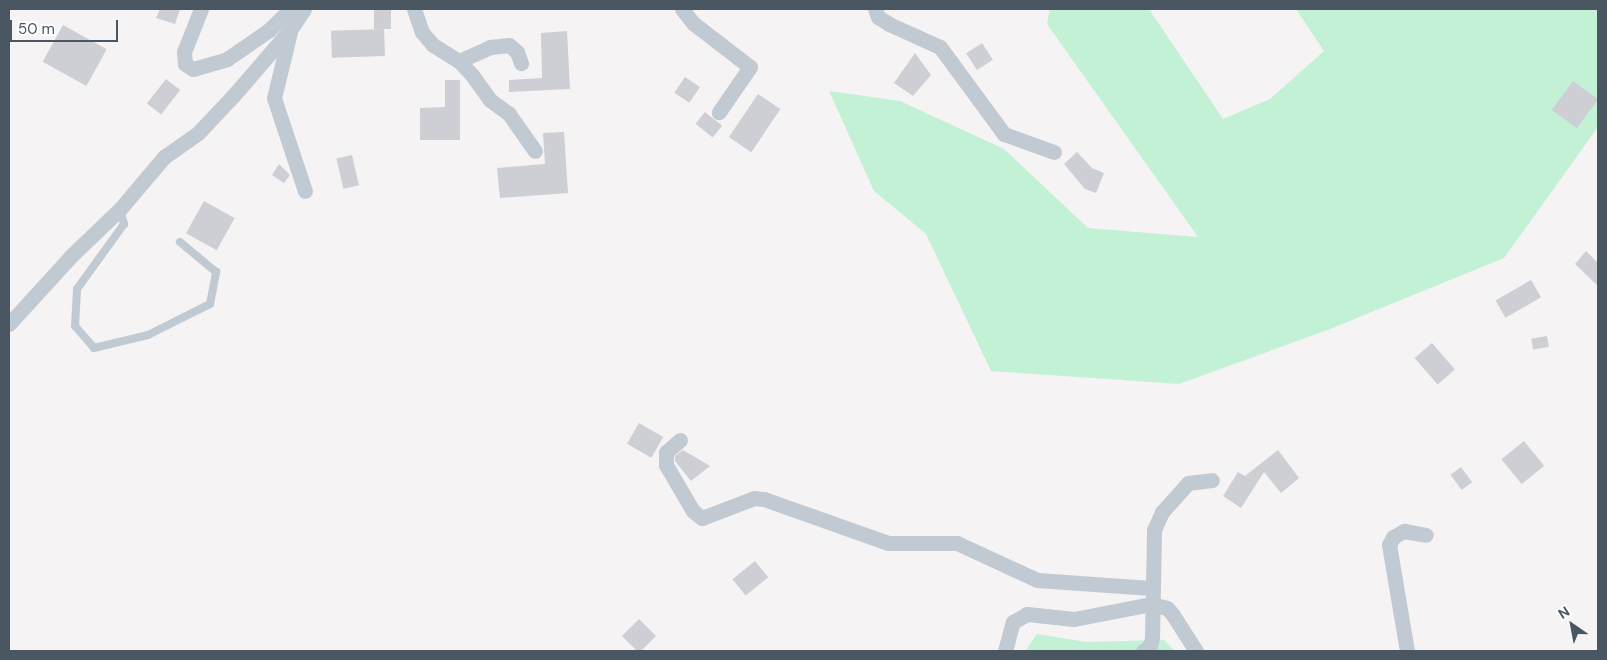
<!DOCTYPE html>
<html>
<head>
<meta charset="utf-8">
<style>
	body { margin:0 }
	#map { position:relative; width:1607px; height:660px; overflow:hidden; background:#f5f3f3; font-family:"DM Sans",sans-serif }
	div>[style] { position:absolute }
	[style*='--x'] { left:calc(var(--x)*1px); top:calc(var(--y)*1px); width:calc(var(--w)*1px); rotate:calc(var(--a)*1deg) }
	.green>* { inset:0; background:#c3f1d5 }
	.building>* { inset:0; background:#cdcfd5; transform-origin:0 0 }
	.lane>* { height:8px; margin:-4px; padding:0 4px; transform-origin:4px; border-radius:4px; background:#c1cad2 }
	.street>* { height:15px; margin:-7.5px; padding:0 7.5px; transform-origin:7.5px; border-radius:7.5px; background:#c1cad2 }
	span { translate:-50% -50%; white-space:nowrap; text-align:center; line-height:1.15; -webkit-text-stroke:4px #fff; paint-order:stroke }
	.frame { position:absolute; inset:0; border:10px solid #4a5661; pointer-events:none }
	.north { position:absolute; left:1547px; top:600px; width:50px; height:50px; -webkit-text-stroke:4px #fff; paint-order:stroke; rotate:327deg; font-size:14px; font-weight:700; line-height:20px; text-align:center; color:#4a5661 }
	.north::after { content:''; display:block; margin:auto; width:18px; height:22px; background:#4a5661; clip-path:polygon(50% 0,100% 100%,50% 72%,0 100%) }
	.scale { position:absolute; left:10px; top:20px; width:108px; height:22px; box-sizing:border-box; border:2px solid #4a5661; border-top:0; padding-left:6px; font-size:15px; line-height:18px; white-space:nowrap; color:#4a5661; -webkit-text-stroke:4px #fff; paint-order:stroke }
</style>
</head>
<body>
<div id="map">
	<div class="green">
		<i style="clip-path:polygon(1050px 9px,1149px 9px,1223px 119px,1270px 99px,1324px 51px,1296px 9px,1598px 9px,1598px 127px,1504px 258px,1330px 329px,1179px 384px,991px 371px,926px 234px,874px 191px,829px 91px,900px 101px,1004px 149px,1088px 228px,1198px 237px,1047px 24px)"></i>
		<i style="clip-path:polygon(1037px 634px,1086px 642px,1164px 640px,1175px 651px,1025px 651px)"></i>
	</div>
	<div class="building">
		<i style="clip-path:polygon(160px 9px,180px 9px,175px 24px,156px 18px)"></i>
		<i style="left:374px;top:9px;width:17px;height:20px"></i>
		<i style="left:63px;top:25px;width:50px;height:42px;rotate:29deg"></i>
		<i style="left:384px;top:29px;width:27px;height:53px;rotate:88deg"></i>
		<i style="clip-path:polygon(567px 31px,570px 89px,509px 92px,509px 80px,542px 78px,541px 33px)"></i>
		<i style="left:982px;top:43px;width:20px;height:19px;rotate:57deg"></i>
		<i style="clip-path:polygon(915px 53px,931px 75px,913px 96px,894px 83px)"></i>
		<i style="left:685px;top:77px;width:18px;height:19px;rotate:34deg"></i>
		<i style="left:166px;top:79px;width:18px;height:31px;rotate:38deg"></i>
		<i style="clip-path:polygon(445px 80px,460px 80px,460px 140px,420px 140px,420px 108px,445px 107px)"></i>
		<i style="left:1573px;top:81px;width:31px;height:36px;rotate:36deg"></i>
		<i style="left:758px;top:94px;width:27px;height:52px;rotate:34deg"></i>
		<i style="left:705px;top:112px;width:22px;height:15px;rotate:39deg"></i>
		<i style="clip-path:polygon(564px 132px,568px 193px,500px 198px,497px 168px,545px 164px,543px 133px)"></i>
		<i style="clip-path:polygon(1077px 152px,1092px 168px,1104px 173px,1096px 193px,1085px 189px,1064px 164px)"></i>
		<i style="left:352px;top:155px;width:31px;height:16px;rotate:77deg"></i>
		<i style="clip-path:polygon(279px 164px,290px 175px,284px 183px,272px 175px)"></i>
		<i style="left:204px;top:201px;width:35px;height:37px;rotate:29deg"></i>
		<i style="clip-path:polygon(1586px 251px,1598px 263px,1598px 286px,1575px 264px)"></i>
		<i style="left:1531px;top:280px;width:20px;height:41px;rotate:60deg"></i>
		<i style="left:1547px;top:336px;width:11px;height:16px;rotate:80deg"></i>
		<i style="left:1432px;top:343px;width:35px;height:23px;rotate:49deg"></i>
		<i style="left:639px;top:423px;width:28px;height:24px;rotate:30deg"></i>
		<i style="left:1524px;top:441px;width:32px;height:29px;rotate:51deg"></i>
		<i style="clip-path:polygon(683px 450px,710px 466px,691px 481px,675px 461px,675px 456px)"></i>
		<i style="clip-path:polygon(1278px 450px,1299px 478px,1281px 493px,1264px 472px,1241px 508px,1223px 496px,1238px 472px,1245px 476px)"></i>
		<i style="left:1461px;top:467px;width:19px;height:13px;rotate:54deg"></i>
		<i style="left:755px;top:561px;width:21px;height:29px;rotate:51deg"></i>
		<i style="left:639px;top:619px;width:24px;height:24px;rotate:45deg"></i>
	</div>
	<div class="lane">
		<i style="--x:120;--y:209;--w:16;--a:75"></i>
		<i style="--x:124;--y:224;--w:80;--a:125.9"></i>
		<i style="--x:77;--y:289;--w:37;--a:93"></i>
		<i style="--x:75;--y:326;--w:29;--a:49"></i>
		<i style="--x:94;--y:348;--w:56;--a:-13.5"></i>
		<i style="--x:148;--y:335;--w:69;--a:-26.6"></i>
		<i style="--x:210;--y:304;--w:33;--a:-79"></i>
		<i style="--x:216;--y:272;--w:47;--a:-140.2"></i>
	</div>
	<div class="street">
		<i style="--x:201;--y:9;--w:46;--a:111.6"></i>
		<i style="--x:184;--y:52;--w:12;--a:85"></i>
		<i style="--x:185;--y:64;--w:9;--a:32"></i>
		<i style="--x:193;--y:69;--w:35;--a:-16"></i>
		<i style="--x:227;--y:59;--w:51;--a:-34.6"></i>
		<i style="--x:269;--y:30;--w:30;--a:-44"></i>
		<i style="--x:414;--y:9;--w:24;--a:71"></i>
		<i style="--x:422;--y:32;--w:17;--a:50"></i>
		<i style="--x:433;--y:45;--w:31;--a:32"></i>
		<i style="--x:459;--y:61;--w:19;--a:47"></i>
		<i style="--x:472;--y:75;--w:31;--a:54"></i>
		<i style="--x:490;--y:100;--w:24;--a:36"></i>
		<i style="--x:509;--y:114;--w:45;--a:54.9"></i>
		<i style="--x:682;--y:9;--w:18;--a:52"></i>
		<i style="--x:693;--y:23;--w:72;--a:37.7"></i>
		<i style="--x:750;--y:67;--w:55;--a:124.6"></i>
		<i style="--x:875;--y:9;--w:9;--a:69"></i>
		<i style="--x:878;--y:17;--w:13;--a:32"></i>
		<i style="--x:889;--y:24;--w:56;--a:24.3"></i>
		<i style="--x:940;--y:47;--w:108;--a:53.7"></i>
		<i style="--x:1004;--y:134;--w:53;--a:19.8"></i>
		<i style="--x:290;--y:32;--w:68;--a:103.6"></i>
		<i style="--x:274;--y:98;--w:98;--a:71.6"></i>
		<i style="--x:459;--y:61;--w:34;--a:-24"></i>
		<i style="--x:490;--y:47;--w:19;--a:-6"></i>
		<i style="--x:509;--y:45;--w:11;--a:41"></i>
		<i style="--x:517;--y:52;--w:12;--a:70"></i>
		<i style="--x:9;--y:324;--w:92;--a:-47.6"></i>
		<i style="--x:71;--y:256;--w:68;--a:-43.8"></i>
		<i style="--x:120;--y:209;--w:68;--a:-49.8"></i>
		<i style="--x:164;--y:157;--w:42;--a:-35.2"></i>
		<i style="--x:198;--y:133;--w:51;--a:-46.6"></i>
		<i style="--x:233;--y:96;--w:87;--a:-49.2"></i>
		<i style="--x:290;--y:30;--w:25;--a:-56"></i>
		<i style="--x:680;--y:440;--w:18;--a:139"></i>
		<i style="--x:666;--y:452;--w:13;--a:90"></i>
		<i style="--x:666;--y:465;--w:53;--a:59.6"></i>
		<i style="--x:693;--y:511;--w:11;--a:38"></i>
		<i style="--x:702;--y:518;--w:56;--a:-21"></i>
		<i style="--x:754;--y:498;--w:10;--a:6"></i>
		<i style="--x:764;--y:499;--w:132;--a:19.5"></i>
		<i style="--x:888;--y:543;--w:69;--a:0"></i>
		<i style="--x:957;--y:543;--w:88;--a:24.8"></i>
		<i style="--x:1037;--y:580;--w:114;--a:4"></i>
		<i style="--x:1005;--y:651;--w:30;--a:-75"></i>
		<i style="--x:1013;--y:622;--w:16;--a:-30"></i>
		<i style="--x:1027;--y:614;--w:47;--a:6.1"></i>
		<i style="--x:1074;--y:619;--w:78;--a:-11"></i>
		<i style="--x:1151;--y:604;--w:16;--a:14"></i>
		<i style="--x:1167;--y:608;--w:9;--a:49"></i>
		<i style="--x:1173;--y:615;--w:43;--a:57.4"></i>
		<i style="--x:1143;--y:651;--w:9;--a:-36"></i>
		<i style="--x:1150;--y:646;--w:8;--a:-76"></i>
		<i style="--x:1152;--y:638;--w:108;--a:-88.9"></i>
		<i style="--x:1154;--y:530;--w:20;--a:-66"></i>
		<i style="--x:1162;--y:512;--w:39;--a:-48"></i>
		<i style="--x:1188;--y:483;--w:24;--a:-7"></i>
		<i style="--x:1407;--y:651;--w:108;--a:-99.6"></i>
		<i style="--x:1389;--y:545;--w:9;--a:-63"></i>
		<i style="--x:1393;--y:537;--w:13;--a:-29"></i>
		<i style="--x:1404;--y:531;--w:22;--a:10"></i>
	</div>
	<div class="frame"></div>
	<div class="north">N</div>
	<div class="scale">50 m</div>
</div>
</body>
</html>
